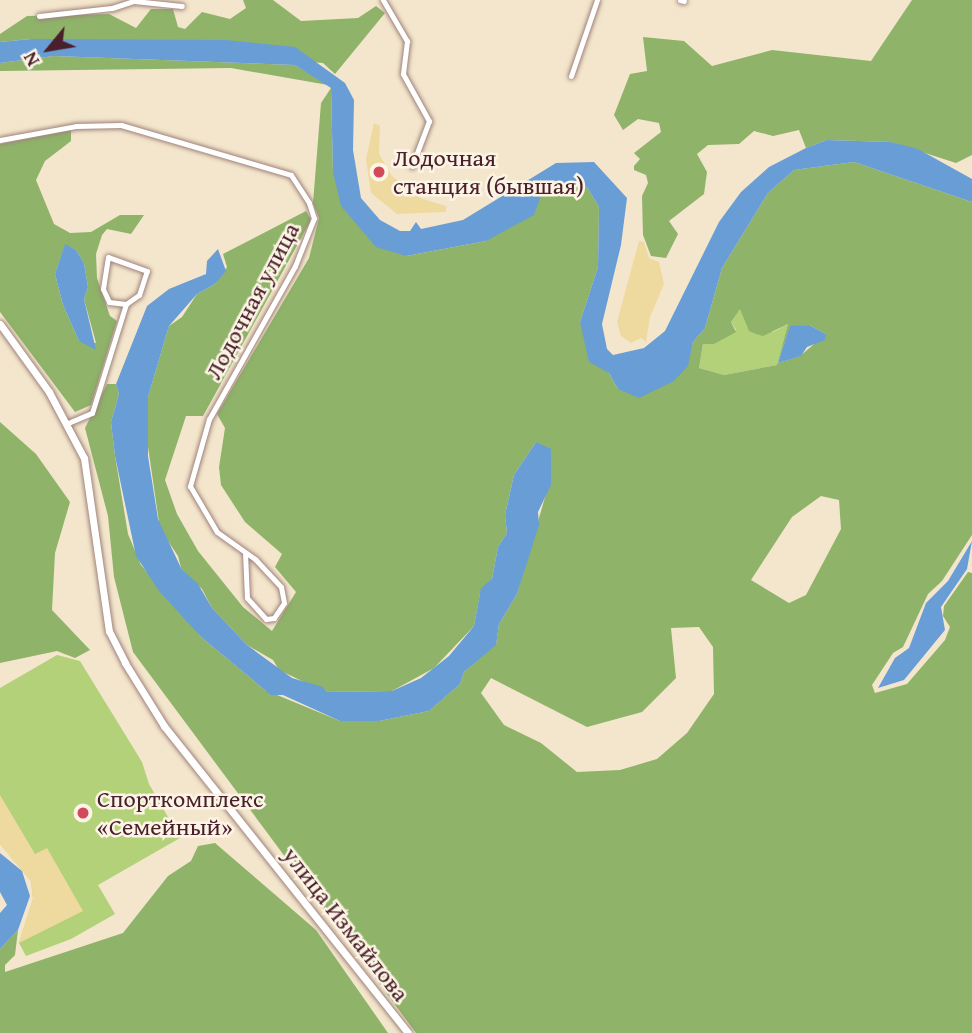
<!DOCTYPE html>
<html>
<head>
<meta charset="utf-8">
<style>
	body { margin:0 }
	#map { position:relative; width:972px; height:1033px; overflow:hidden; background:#f4e6cc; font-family:"Gentium Book Plus",serif }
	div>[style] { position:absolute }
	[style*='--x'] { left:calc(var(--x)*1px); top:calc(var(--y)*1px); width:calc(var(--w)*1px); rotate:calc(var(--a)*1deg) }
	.green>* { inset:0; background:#b3d179 }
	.forest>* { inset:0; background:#8eb369 }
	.sand>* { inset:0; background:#eeda9e }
	.water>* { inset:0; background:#689dd5 }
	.roads { filter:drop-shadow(0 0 2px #9f827c) drop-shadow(0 0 2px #9f827c) }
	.street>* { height:5px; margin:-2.5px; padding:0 2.5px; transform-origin:2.5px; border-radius:2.5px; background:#fff }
	.secondary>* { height:7px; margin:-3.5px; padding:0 3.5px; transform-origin:3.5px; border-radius:3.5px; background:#fff }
	.dots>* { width:19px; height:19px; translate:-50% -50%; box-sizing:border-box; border:4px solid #fcf5e5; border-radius:50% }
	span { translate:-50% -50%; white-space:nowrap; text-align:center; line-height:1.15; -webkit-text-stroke:5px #fcf5e5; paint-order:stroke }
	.poi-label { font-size:24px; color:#4a1f2b }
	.left { translate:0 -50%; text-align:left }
	.street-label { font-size:24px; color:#4a1f2b }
	.north { position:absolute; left:14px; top:14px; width:70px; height:70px; -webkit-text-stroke:5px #fcf5e5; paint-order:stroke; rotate:240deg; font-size:19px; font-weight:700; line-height:28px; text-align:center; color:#4a1f2b }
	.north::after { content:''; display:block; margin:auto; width:24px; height:32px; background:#4a1f2b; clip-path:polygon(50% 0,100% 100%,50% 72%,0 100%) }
</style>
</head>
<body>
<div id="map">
	<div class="green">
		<i style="clip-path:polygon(740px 308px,773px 332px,788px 324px,777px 365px,724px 375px,699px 368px,703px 344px,736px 330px,731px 322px)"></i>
		<i style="clip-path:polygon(57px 655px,80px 661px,142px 762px,149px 784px,180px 838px,98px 885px,115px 914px,71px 939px,26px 956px,19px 943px,33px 899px,31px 881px,0 844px,0 688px)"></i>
	</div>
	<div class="forest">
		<i style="clip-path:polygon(243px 0,273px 0,301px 21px,358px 18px,376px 6px,385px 13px,335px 74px,323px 63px,31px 39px,0 42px,0 34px,27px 16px,109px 14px,136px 28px,151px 9px,173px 9px,178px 27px,185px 29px,202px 12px,230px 19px,246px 8px)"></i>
		<i style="clip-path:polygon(912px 0,972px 0,972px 155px,956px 163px,891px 142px,827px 140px,806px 148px,799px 130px,773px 136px,754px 131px,739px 144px,708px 145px,697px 154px,707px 172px,704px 194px,669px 221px,678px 234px,666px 258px,651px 256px,643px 235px,642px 196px,648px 183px,646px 175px,634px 170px,634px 166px,640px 159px,634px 153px,661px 132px,659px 123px,638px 119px,623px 130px,614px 115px,630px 74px,647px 71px,643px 37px,684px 41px,712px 66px,772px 50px,871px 61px)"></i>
		<i style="clip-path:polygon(54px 56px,295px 65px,328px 85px,231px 68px,0 71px,0 63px)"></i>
		<i style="clip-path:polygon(evenodd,331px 88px,333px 172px,406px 256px,486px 241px,543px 190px,566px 184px,587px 187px,599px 207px,598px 267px,580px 322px,618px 389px,687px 366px,693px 342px,705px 328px,722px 268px,768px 193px,794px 170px,854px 162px,972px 202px,972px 535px,942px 581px,928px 594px,903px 647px,893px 653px,872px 685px,875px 693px,907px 684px,945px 640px,950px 627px,943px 616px,944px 606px,968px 572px,972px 573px,972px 1033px,416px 1033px,133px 652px,114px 577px,108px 516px,85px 428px,107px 384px,116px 384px,119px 394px,111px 422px,115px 456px,128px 534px,141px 565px,201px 637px,265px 690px,340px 721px,379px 721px,429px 711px,460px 684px,464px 672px,496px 644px,499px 624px,517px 594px,550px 480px,536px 442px,514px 475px,505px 515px,507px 533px,498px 547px,492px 579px,480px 594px,474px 626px,434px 668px,392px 691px,325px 692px,279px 670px,273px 660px,247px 645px,212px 608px,202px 589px,181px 568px,178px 556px,160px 529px,146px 433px,148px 397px,169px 326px,182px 317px,197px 294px,215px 284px,227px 267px,223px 254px,306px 211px,311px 220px,203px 416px,186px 416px,165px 480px,177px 514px,198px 551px,243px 607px,272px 631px,296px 592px,275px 567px,282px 554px,245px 522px,221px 485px,219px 467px,225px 428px,217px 414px,309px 258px,319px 218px,313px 203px,321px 103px,331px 88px,740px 309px,749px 331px,756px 334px,763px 336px,788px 324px,777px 365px,724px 375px,699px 368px,703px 344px,714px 344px,736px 332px,731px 322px,740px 309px,331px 88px,809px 325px,826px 334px,800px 356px,778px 363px,790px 327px,809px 325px,331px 88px,821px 496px,839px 500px,841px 529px,806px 595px,789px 603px,751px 580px,792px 517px,821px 496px,331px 88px,699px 627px,713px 647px,714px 694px,687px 733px,657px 759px,620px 770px,577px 772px,541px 743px,504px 725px,481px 693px,491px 678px,587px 727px,642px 712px,676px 678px,671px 628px,699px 627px)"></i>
		<i style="clip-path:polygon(evenodd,71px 130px,71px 141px,45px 161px,36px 180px,54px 224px,70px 233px,91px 232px,120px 215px,144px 215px,131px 234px,107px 229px,102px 235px,96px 254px,97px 278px,110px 316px,117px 321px,91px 405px,75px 412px,0 312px,0 144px,71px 130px,65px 245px,76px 250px,84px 263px,88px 287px,84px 299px,96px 343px,79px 341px,63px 305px,55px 274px,65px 245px)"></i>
		<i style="clip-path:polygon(0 422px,36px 454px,70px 502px,55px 553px,52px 610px,90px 650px,75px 658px,57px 651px,0 663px)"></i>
		<i style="clip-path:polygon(215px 843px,316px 930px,388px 1033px,0 1033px,0 949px,18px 930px,15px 955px,5px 965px,5px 972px,123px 933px,168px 876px,191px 861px,198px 846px)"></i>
	</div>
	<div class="sand">
		<i style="clip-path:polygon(374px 123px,380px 126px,379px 154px,392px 176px,420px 198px,446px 206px,446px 212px,397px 214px,371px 193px,366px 159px)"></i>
		<i style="clip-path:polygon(639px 241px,644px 242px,649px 258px,659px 262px,664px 284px,650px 317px,646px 342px,641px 338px,631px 343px,621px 336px,617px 322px)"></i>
		<i style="clip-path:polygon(0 795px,35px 854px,47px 848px,83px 911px,19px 943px,33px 899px,31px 881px,0 844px)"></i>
	</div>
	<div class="water">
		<i style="clip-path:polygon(31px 39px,225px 40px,295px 47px,345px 83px,354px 100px,353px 150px,361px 198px,380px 220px,400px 231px,410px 231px,416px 222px,421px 229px,463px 220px,556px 163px,594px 162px,627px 198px,621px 245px,602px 324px,607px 349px,613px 355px,644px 348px,665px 331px,719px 222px,741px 192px,769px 167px,806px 148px,827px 140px,891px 142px,918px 149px,972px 179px,972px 202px,854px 162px,794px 170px,768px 193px,722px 268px,705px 328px,693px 342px,688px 366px,674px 381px,639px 398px,618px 389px,609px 373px,589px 362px,580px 322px,598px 267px,599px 207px,587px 187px,566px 184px,543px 190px,534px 215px,486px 241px,406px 256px,376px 247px,341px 206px,333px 172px,331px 88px,295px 65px,54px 56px,0 63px,0 42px)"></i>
		<i style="clip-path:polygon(65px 244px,76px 250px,84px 263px,88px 287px,84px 299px,96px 350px,79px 341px,63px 305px,55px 274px)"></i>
		<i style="clip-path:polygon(218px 249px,226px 271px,215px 284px,197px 294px,169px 326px,148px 397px,148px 456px,158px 519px,181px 568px,198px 584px,212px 608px,247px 645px,292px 678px,323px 687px,326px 692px,392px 691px,421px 678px,449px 656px,474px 626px,481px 588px,492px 579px,498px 547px,507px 533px,505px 515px,514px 475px,536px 442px,551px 449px,551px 485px,538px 512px,539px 525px,517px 594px,499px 624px,496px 645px,464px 672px,460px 684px,429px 711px,379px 721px,340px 721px,283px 695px,271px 695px,201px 637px,159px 591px,136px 556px,115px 456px,111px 422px,119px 394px,116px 384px,147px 306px,169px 289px,206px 274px,207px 261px)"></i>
		<i style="clip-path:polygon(809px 325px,826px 334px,825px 340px,807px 347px,801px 356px,778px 363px,790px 326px)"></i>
		<i style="clip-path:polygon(972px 541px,967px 569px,941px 607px,945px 630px,904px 680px,878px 688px,895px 658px,909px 648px,926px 603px,948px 581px)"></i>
		<i style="clip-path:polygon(0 853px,22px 871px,30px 896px,18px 930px,0 949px,0 913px,7px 905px,0 892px)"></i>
	</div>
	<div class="roads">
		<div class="street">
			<i style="--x:383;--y:0;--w:48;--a:59.7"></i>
			<i style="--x:407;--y:41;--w:33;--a:97"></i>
			<i style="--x:403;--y:74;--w:54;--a:61"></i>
			<i style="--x:429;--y:121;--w:48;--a:110.7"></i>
			<i style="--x:680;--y:0;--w:4;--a:14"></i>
			<i style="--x:39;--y:16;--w:73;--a:-6.3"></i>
			<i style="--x:112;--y:8;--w:23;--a:-18"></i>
			<i style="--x:134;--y:1;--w:48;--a:5.9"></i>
			<i style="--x:571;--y:76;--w:80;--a:-71.1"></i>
			<i style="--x:0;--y:140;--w:77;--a:-10.4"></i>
			<i style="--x:76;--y:126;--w:45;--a:-1.3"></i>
			<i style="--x:121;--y:125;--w:177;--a:16.4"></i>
			<i style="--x:291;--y:175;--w:33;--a:57"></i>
			<i style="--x:309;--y:203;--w:16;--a:72"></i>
			<i style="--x:314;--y:218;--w:52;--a:111.6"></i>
			<i style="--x:295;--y:266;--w:176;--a:119.3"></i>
			<i style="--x:209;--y:419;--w:70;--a:105.8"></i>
			<i style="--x:190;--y:486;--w:53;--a:59.6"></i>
			<i style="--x:217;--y:532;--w:47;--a:35.4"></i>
			<i style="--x:255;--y:559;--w:38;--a:47"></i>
			<i style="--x:281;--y:587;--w:16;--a:79"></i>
			<i style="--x:284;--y:603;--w:18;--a:124"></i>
			<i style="--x:274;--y:618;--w:8;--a:173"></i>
			<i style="--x:266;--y:619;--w:28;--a:-132"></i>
			<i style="--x:247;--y:598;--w:45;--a:-92.5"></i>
			<i style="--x:68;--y:423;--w:26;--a:-23"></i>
			<i style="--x:92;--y:413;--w:114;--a:-72.7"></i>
			<i style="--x:126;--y:304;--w:16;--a:-35"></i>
			<i style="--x:139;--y:295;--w:25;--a:-72"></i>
			<i style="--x:147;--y:271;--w:41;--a:-160.3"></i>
			<i style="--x:108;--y:257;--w:32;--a:99"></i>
			<i style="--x:103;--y:289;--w:14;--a:65"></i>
			<i style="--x:109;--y:302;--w:17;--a:7"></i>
		</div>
		<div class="secondary">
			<i style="--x:0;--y:324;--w:84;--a:54.2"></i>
			<i style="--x:49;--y:392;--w:75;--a:62.1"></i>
			<i style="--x:84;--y:458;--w:175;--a:81.8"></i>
			<i style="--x:109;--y:631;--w:36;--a:63"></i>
			<i style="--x:125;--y:663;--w:74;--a:58.2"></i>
			<i style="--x:164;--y:726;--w:392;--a:51.5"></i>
		</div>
	</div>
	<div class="dots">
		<i style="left:379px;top:172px;background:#d1495b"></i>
		<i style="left:83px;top:813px;background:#d1495b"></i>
	</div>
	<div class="poi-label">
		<span class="left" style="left:393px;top:172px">Лодочная<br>станция (бывшая)</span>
		<span class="left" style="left:97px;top:813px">Спорткомплекс<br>«Семейный»</span>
	</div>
	<div class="street-label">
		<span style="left:252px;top:301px;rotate:-62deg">Лодочная улица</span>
		<span style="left:346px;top:924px;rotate:52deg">улица Измайлова</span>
	</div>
	<div class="north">N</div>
</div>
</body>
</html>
